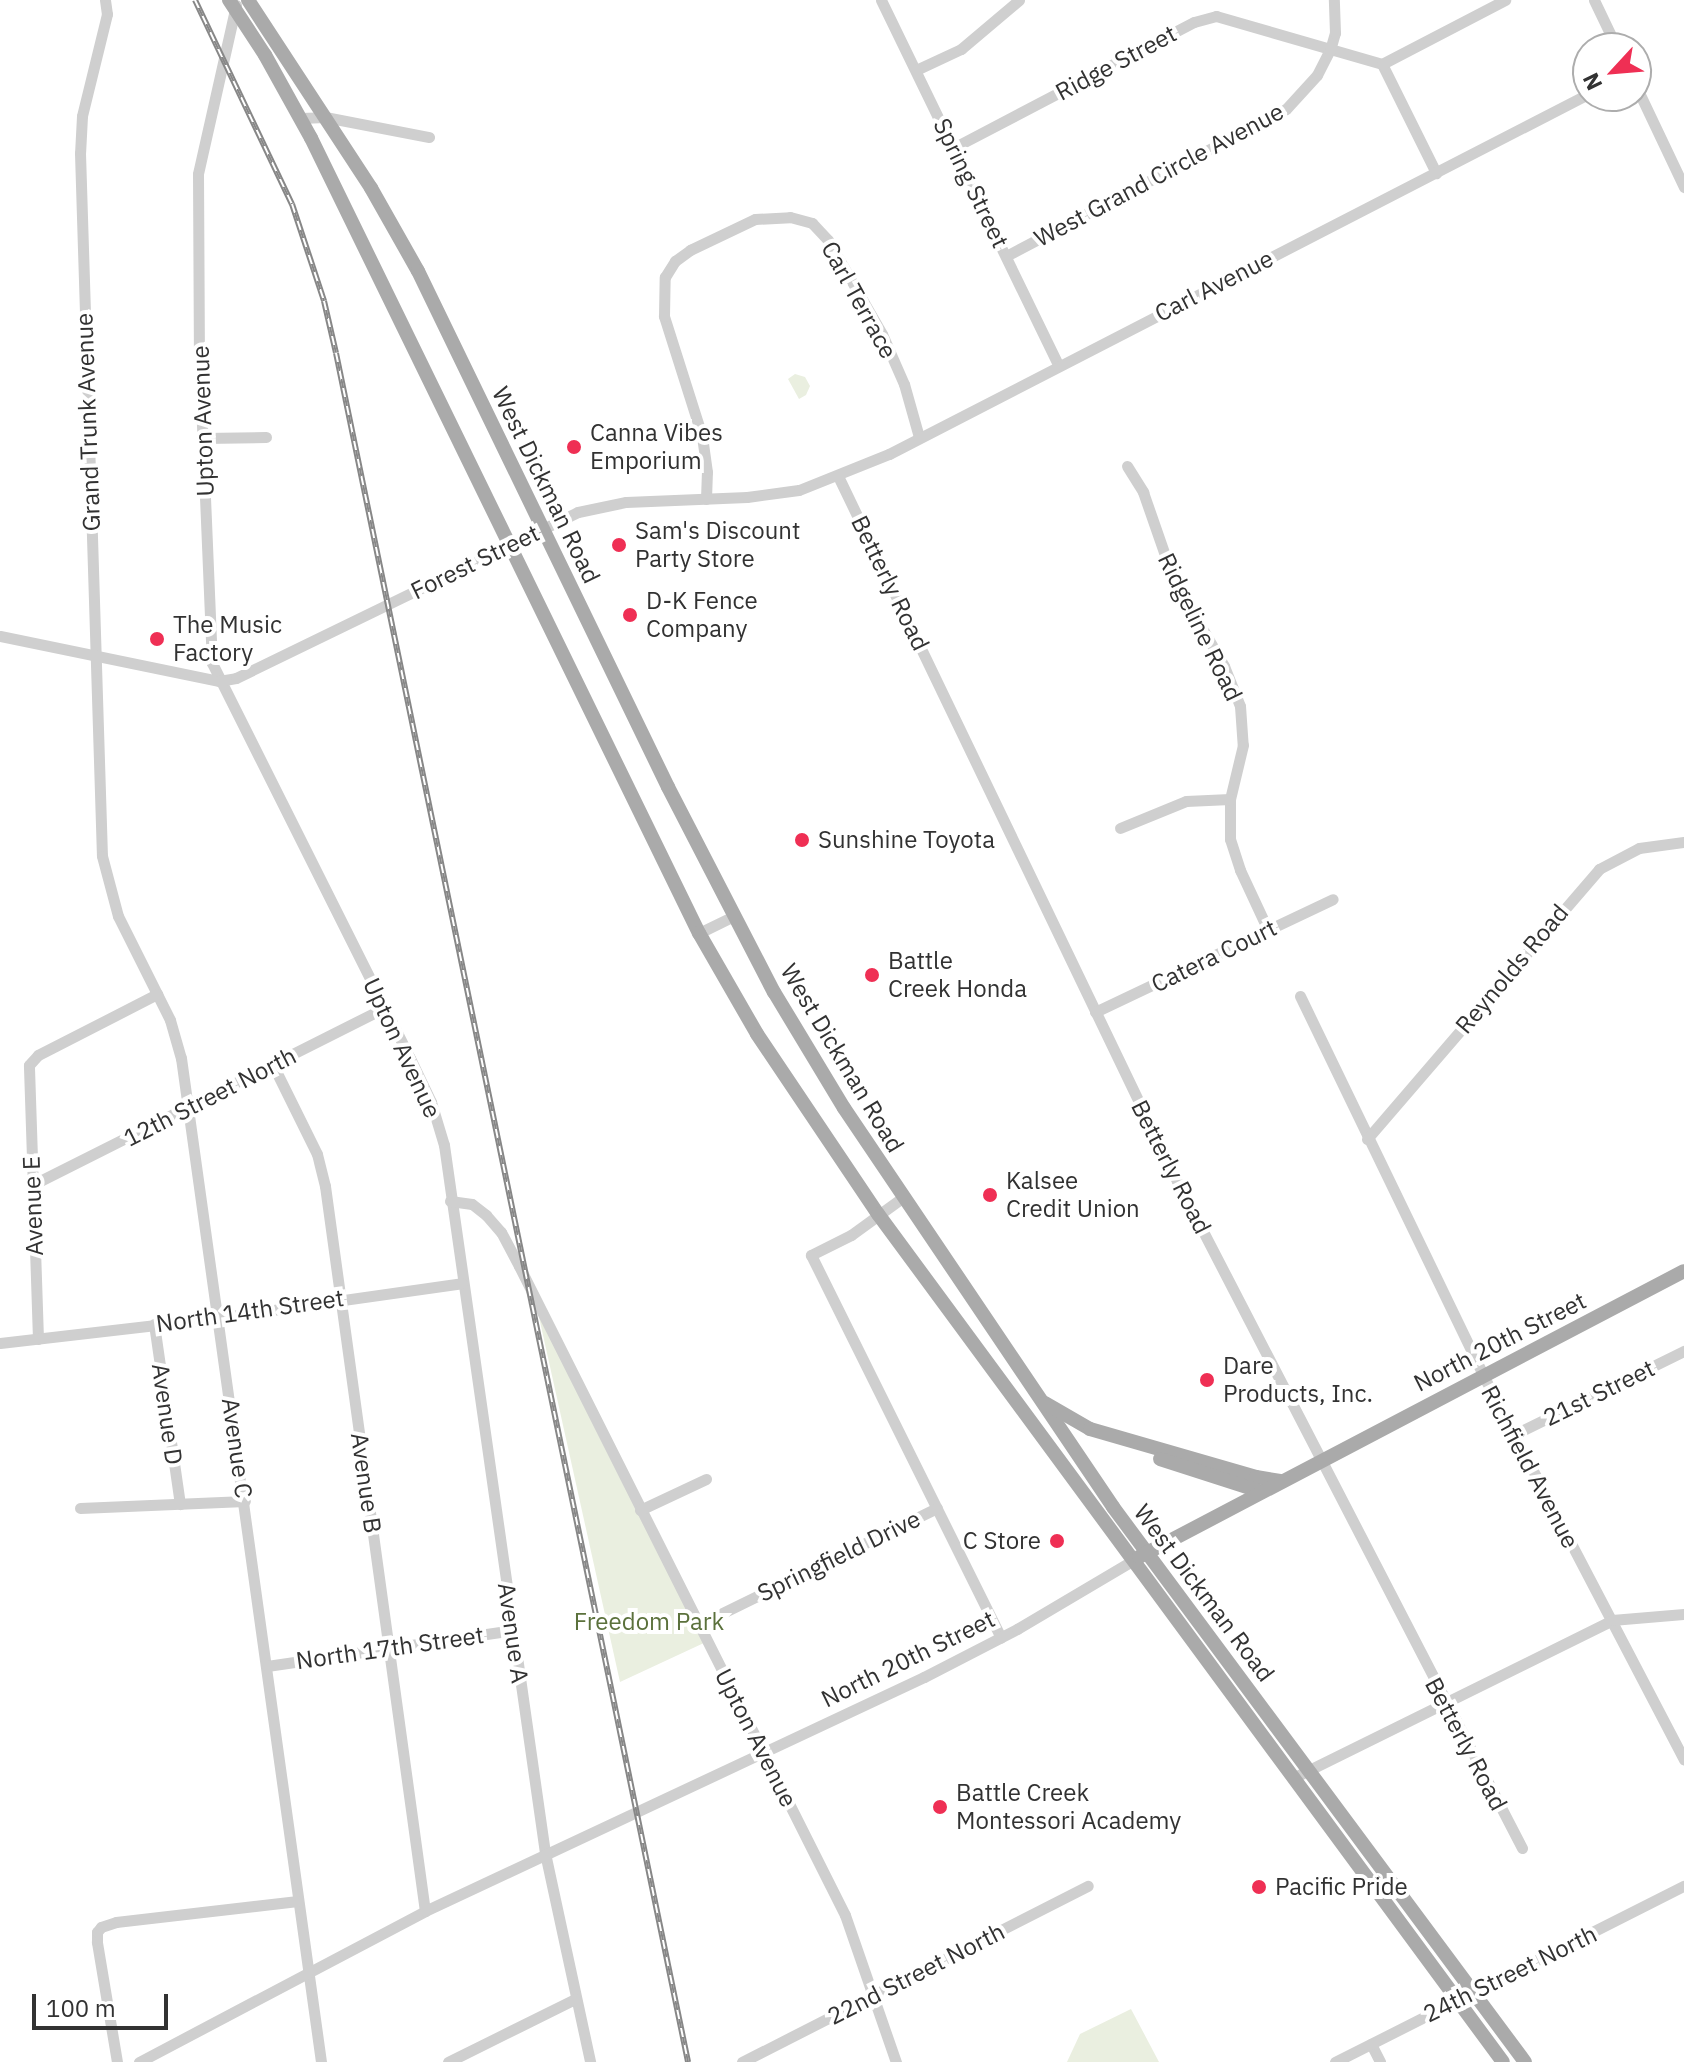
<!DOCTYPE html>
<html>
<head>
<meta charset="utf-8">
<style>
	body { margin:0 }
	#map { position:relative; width:1684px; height:2062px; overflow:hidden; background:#fff; font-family:"IBM Plex Sans",sans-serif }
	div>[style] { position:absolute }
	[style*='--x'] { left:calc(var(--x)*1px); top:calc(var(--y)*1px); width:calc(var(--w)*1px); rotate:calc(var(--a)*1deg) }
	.green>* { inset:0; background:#eaefe0 }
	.minor>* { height:11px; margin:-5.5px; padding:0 5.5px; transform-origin:5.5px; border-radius:5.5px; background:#cfcfcf }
	.major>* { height:14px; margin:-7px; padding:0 7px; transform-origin:7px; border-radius:7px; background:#aaa }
	.rail>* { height:6px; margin-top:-3px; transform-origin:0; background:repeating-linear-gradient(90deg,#fff 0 9px,#878787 0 18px); box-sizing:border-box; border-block:2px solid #878787 }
	.dots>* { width:22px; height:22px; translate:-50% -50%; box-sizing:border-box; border:4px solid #fff; border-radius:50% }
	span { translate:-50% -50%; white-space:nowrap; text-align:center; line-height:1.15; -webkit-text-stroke:8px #fff; paint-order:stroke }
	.street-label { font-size:24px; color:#323232 }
	.poi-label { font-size:24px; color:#323232 }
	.left { translate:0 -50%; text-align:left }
	.right { translate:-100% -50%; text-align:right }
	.park-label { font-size:24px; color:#5b713c }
	.north { position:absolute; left:1572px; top:32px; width:80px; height:80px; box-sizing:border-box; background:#fff; border:2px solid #adadad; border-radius:50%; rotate:244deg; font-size:22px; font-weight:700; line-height:32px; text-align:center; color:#323232 }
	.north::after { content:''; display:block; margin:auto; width:28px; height:36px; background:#ef2f54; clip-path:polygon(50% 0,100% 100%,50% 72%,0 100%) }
	.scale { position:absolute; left:32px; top:1994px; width:136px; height:36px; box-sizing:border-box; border:4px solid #323232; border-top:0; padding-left:10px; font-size:24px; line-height:28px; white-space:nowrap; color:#323232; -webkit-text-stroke:6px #fff; paint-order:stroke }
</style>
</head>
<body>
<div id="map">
	<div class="green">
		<i style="clip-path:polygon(795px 374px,805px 377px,810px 386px,806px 395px,799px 399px,788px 379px)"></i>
		<i style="clip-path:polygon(537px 1308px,706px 1642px,620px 1682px)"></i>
		<i style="clip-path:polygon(1131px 2009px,1159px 2062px,1067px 2062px,1080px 2034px)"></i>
	</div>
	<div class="minor">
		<i style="--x:105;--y:0;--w:14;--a:82"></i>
		<i style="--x:107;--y:14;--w:105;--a:103.8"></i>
		<i style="--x:82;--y:116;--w:37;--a:93"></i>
		<i style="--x:80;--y:153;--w:703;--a:88.21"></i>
		<i style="--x:102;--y:856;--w:62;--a:75.1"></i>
		<i style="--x:118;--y:916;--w:116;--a:63.4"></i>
		<i style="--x:170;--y:1020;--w:40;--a:74"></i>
		<i style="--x:181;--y:1058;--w:1014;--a:82.06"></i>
		<i style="--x:881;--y:0;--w:407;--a:64.1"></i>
		<i style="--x:1594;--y:0;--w:53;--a:64.4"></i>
		<i style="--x:236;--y:5;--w:173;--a:102.7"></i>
		<i style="--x:198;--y:174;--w:180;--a:89.7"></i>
		<i style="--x:199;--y:354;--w:309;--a:87.6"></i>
		<i style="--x:212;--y:663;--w:442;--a:63.4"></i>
		<i style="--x:410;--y:1058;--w:49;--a:64.5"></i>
		<i style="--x:431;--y:1102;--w:45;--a:73.2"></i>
		<i style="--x:444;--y:1145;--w:715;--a:81.88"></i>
		<i style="--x:545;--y:1853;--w:214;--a:77.8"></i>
		<i style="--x:1382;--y:64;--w:122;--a:63.6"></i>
		<i style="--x:916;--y:70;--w:50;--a:-25"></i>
		<i style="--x:961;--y:49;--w:76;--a:-40.2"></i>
		<i style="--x:1636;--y:86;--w:112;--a:64.6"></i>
		<i style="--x:300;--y:118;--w:25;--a:-2"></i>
		<i style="--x:325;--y:117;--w:106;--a:10.9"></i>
		<i style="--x:953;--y:148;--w:272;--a:-27.6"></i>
		<i style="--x:1194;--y:22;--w:23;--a:-15"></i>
		<i style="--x:1216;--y:16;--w:173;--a:16.1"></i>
		<i style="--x:1382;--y:64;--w:139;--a:-27.5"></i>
		<i style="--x:1006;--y:256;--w:316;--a:-27.7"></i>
		<i style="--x:1286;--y:109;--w:46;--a:-47.6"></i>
		<i style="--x:1317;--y:75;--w:28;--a:-63"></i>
		<i style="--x:1330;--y:50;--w:18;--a:-74"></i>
		<i style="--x:1335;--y:33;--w:33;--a:-92"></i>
		<i style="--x:204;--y:438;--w:62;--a:-0.9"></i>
		<i style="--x:1127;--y:466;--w:31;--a:58"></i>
		<i style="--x:1143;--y:492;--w:91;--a:70.8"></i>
		<i style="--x:1173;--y:578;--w:102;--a:59.9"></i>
		<i style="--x:1224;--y:666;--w:43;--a:68.2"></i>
		<i style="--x:1240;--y:706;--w:39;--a:86"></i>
		<i style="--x:1243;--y:745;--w:56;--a:103.5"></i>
		<i style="--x:1230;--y:799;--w:40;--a:90"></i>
		<i style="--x:1230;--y:839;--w:33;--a:72"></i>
		<i style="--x:1240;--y:870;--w:66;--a:65"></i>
		<i style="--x:838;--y:476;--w:782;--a:64.32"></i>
		<i style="--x:1177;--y:1181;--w:751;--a:62.65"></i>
		<i style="--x:706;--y:499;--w:27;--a:-88"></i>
		<i style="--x:707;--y:472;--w:36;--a:-98"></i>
		<i style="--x:702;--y:436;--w:126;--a:-107.6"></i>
		<i style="--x:664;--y:316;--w:39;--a:-89"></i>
		<i style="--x:665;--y:277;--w:19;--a:-58"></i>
		<i style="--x:675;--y:261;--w:19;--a:-36"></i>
		<i style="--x:690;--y:250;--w:72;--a:-25.5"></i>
		<i style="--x:755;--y:219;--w:35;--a:-3"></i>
		<i style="--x:790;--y:217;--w:23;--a:15"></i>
		<i style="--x:812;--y:223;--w:23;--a:47"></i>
		<i style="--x:828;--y:240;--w:108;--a:60.1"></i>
		<i style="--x:882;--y:334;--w:55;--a:66.3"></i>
		<i style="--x:904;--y:384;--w:55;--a:74.2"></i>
		<i style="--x:0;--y:636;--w:224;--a:11.6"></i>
		<i style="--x:219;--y:681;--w:17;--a:-10"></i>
		<i style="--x:236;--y:678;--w:380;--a:-25.9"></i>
		<i style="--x:578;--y:512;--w:49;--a:-11.8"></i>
		<i style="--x:626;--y:502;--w:121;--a:-2.4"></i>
		<i style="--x:747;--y:497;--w:52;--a:-7.7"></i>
		<i style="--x:799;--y:490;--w:97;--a:-21.8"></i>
		<i style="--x:889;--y:454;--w:786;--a:-27.25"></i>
		<i style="--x:1120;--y:828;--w:71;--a:-22.2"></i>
		<i style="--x:1186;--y:801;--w:44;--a:-2.6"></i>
		<i style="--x:699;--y:933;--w:39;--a:-26"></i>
		<i style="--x:1300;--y:996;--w:421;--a:64.2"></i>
		<i style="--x:1483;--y:1375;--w:434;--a:62.4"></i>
		<i style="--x:1095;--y:1012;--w:263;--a:-25.4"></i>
		<i style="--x:273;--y:1065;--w:99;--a:63.7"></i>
		<i style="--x:317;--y:1154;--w:33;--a:76"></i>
		<i style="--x:325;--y:1186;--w:732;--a:82.15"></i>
		<i style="--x:1367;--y:1139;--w:356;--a:-49.3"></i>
		<i style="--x:1599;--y:869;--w:45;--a:-27.7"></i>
		<i style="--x:1639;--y:848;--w:45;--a:-7.6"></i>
		<i style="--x:32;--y:1185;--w:396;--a:-26.7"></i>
		<i style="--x:902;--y:1198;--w:63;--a:144"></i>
		<i style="--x:851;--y:1235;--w:45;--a:153.4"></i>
		<i style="--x:811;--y:1255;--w:427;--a:63.6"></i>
		<i style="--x:450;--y:1201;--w:22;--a:8"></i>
		<i style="--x:472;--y:1204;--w:18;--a:38"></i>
		<i style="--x:486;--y:1215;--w:23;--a:49"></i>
		<i style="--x:501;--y:1232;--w:38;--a:62"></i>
		<i style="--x:519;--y:1266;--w:726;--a:63.33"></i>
		<i style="--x:845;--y:1915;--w:156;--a:70.9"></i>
		<i style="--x:154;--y:1324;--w:182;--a:81.8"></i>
		<i style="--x:38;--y:1339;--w:274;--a:-91.9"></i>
		<i style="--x:29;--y:1065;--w:13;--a:-48"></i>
		<i style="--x:38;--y:1055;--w:134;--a:-27.1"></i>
		<i style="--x:0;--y:1343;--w:218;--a:-6.6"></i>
		<i style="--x:217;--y:1318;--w:247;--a:-8.1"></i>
		<i style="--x:1513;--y:1435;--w:191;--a:-26.2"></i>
		<i style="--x:80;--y:1508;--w:165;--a:-2.4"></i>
		<i style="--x:640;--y:1510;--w:73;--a:-25.2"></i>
		<i style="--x:698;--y:1625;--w:266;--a:-26.1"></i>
		<i style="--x:267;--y:1666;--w:249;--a:-8.3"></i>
		<i style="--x:1293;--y:1778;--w:356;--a:-26.3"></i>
		<i style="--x:1612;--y:1620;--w:72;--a:-4.8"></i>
		<i style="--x:1371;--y:2044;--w:20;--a:63"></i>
		<i style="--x:117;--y:2062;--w:122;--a:-99.5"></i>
		<i style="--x:97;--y:1942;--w:10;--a:-90"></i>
		<i style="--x:97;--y:1932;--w:6;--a:-51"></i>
		<i style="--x:101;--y:1927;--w:16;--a:-18"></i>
		<i style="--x:116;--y:1922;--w:183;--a:-6.6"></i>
		<i style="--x:139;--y:2062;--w:323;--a:-27.8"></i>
		<i style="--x:425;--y:1911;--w:551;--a:-25.12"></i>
		<i style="--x:924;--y:1677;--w:105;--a:-27.3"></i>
		<i style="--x:1017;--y:1629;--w:134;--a:-30.6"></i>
		<i style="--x:448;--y:2062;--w:142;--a:-26.4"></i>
		<i style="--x:742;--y:2062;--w:388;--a:-27"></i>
		<i style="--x:1335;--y:2062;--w:391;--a:-26.8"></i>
	</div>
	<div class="major">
		<i style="--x:229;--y:0;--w:66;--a:56.8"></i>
		<i style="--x:265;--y:55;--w:95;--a:61"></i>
		<i style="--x:311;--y:138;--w:885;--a:63.99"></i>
		<i style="--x:699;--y:933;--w:116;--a:60.1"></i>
		<i style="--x:757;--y:1034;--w:217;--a:56.1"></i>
		<i style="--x:878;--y:1214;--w:1053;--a:53.61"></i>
		<i style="--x:248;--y:0;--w:225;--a:56.8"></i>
		<i style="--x:371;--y:188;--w:95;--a:60.5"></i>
		<i style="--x:418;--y:271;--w:573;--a:64.15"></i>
		<i style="--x:668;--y:787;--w:231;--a:62.7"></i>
		<i style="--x:774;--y:992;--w:135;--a:58.9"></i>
		<i style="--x:844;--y:1108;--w:481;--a:56"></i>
		<i style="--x:1113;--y:1507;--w:691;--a:53.41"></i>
		<i style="--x:1045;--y:1403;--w:52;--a:30"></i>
		<i style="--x:1090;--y:1429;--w:173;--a:16.1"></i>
		<i style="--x:1256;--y:1477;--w:26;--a:9"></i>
		<i style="--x:1160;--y:1459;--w:107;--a:17.9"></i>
		<i style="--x:1139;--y:1557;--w:615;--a:-27.69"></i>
	</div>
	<div class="rail">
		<i style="--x:195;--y:0;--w:226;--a:64.6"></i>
		<i style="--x:292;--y:204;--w:102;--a:71.7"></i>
		<i style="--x:324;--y:301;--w:53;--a:77"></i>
		<i style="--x:336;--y:353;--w:1745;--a:78.36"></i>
	</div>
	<div class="dots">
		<i style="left:574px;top:447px;background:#ef2f54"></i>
		<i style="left:619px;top:545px;background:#ef2f54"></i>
		<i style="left:630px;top:615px;background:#ef2f54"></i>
		<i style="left:157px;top:639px;background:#ef2f54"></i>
		<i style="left:802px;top:840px;background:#ef2f54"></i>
		<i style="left:872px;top:975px;background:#ef2f54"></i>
		<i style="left:990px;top:1195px;background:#ef2f54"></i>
		<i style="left:1207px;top:1380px;background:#ef2f54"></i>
		<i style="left:1057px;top:1541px;background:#ef2f54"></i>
		<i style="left:940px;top:1807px;background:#ef2f54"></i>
		<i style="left:1259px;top:1887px;background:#ef2f54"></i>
	</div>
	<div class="street-label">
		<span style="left:1116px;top:63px;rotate:-28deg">Ridge Street</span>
		<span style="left:1159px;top:175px;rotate:-28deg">West Grand Circle Avenue</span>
		<span style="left:971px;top:183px;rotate:64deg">Spring Street</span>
		<span style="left:1214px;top:286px;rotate:-27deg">Carl Avenue</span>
		<span style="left:859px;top:300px;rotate:61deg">Carl Terrace</span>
		<span style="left:203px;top:421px;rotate:-92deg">Upton Avenue</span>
		<span style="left:88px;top:422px;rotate:-92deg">Grand Trunk Avenue</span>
		<span style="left:546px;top:485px;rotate:64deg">West Dickman Road</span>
		<span style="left:475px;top:562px;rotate:-26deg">Forest Street</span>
		<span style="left:890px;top:583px;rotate:64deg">Betterly Road</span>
		<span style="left:1200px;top:627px;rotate:64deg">Ridgeline Road</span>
		<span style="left:1214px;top:956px;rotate:-26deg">Catera Court</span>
		<span style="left:1512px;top:969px;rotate:-50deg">Reynolds Road</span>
		<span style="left:402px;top:1048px;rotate:65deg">Upton Avenue</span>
		<span style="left:842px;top:1058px;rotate:59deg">West Dickman Road</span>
		<span style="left:210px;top:1097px;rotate:-27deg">12th Street North</span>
		<span style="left:1171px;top:1167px;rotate:63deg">Betterly Road</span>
		<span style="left:33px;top:1206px;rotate:-92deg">Avenue E</span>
		<span style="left:250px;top:1311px;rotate:-8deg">North 14th Street</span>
		<span style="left:1500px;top:1342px;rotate:-27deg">North 20th Street</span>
		<span style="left:1599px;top:1393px;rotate:-26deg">21st Street</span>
		<span style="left:167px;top:1414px;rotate:82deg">Avenue D</span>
		<span style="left:237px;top:1448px;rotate:82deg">Avenue C</span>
		<span style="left:1530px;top:1467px;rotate:62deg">Richfield Avenue</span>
		<span style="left:366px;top:1483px;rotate:82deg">Avenue B</span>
		<span style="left:839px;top:1556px;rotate:-26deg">Springfield Drive</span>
		<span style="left:1204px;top:1593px;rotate:53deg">West Dickman Road</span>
		<span style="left:513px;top:1633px;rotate:82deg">Avenue A</span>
		<span style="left:390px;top:1648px;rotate:-8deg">North 17th Street</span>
		<span style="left:908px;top:1659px;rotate:-26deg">North 20th Street</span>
		<span style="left:756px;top:1738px;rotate:63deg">Upton Avenue</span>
		<span style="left:1466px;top:1744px;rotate:62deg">Betterly Road</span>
		<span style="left:916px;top:1974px;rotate:-27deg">22nd Street North</span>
		<span style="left:1510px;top:1974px;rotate:-26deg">24th Street North</span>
	</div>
	<div class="poi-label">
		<span class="left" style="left:590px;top:447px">Canna Vibes<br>Emporium</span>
		<span class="left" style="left:635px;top:545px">Sam's Discount<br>Party Store</span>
		<span class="left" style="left:646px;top:615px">D-K Fence<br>Company</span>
		<span class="left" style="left:173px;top:639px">The Music<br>Factory</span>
		<span class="left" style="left:818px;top:840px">Sunshine Toyota</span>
		<span class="left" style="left:888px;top:975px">Battle<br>Creek Honda</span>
		<span class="left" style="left:1006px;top:1195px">Kalsee<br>Credit Union</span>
		<span class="left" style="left:1223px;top:1380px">Dare<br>Products, Inc.</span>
		<span class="right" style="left:1041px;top:1541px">C Store</span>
		<span class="left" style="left:956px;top:1807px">Battle Creek<br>Montessori Academy</span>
		<span class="left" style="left:1275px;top:1887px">Pacific Pride</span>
	</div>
	<div class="park-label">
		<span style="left:649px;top:1622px">Freedom Park</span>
	</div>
	<div class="north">N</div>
	<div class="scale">100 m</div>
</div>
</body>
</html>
